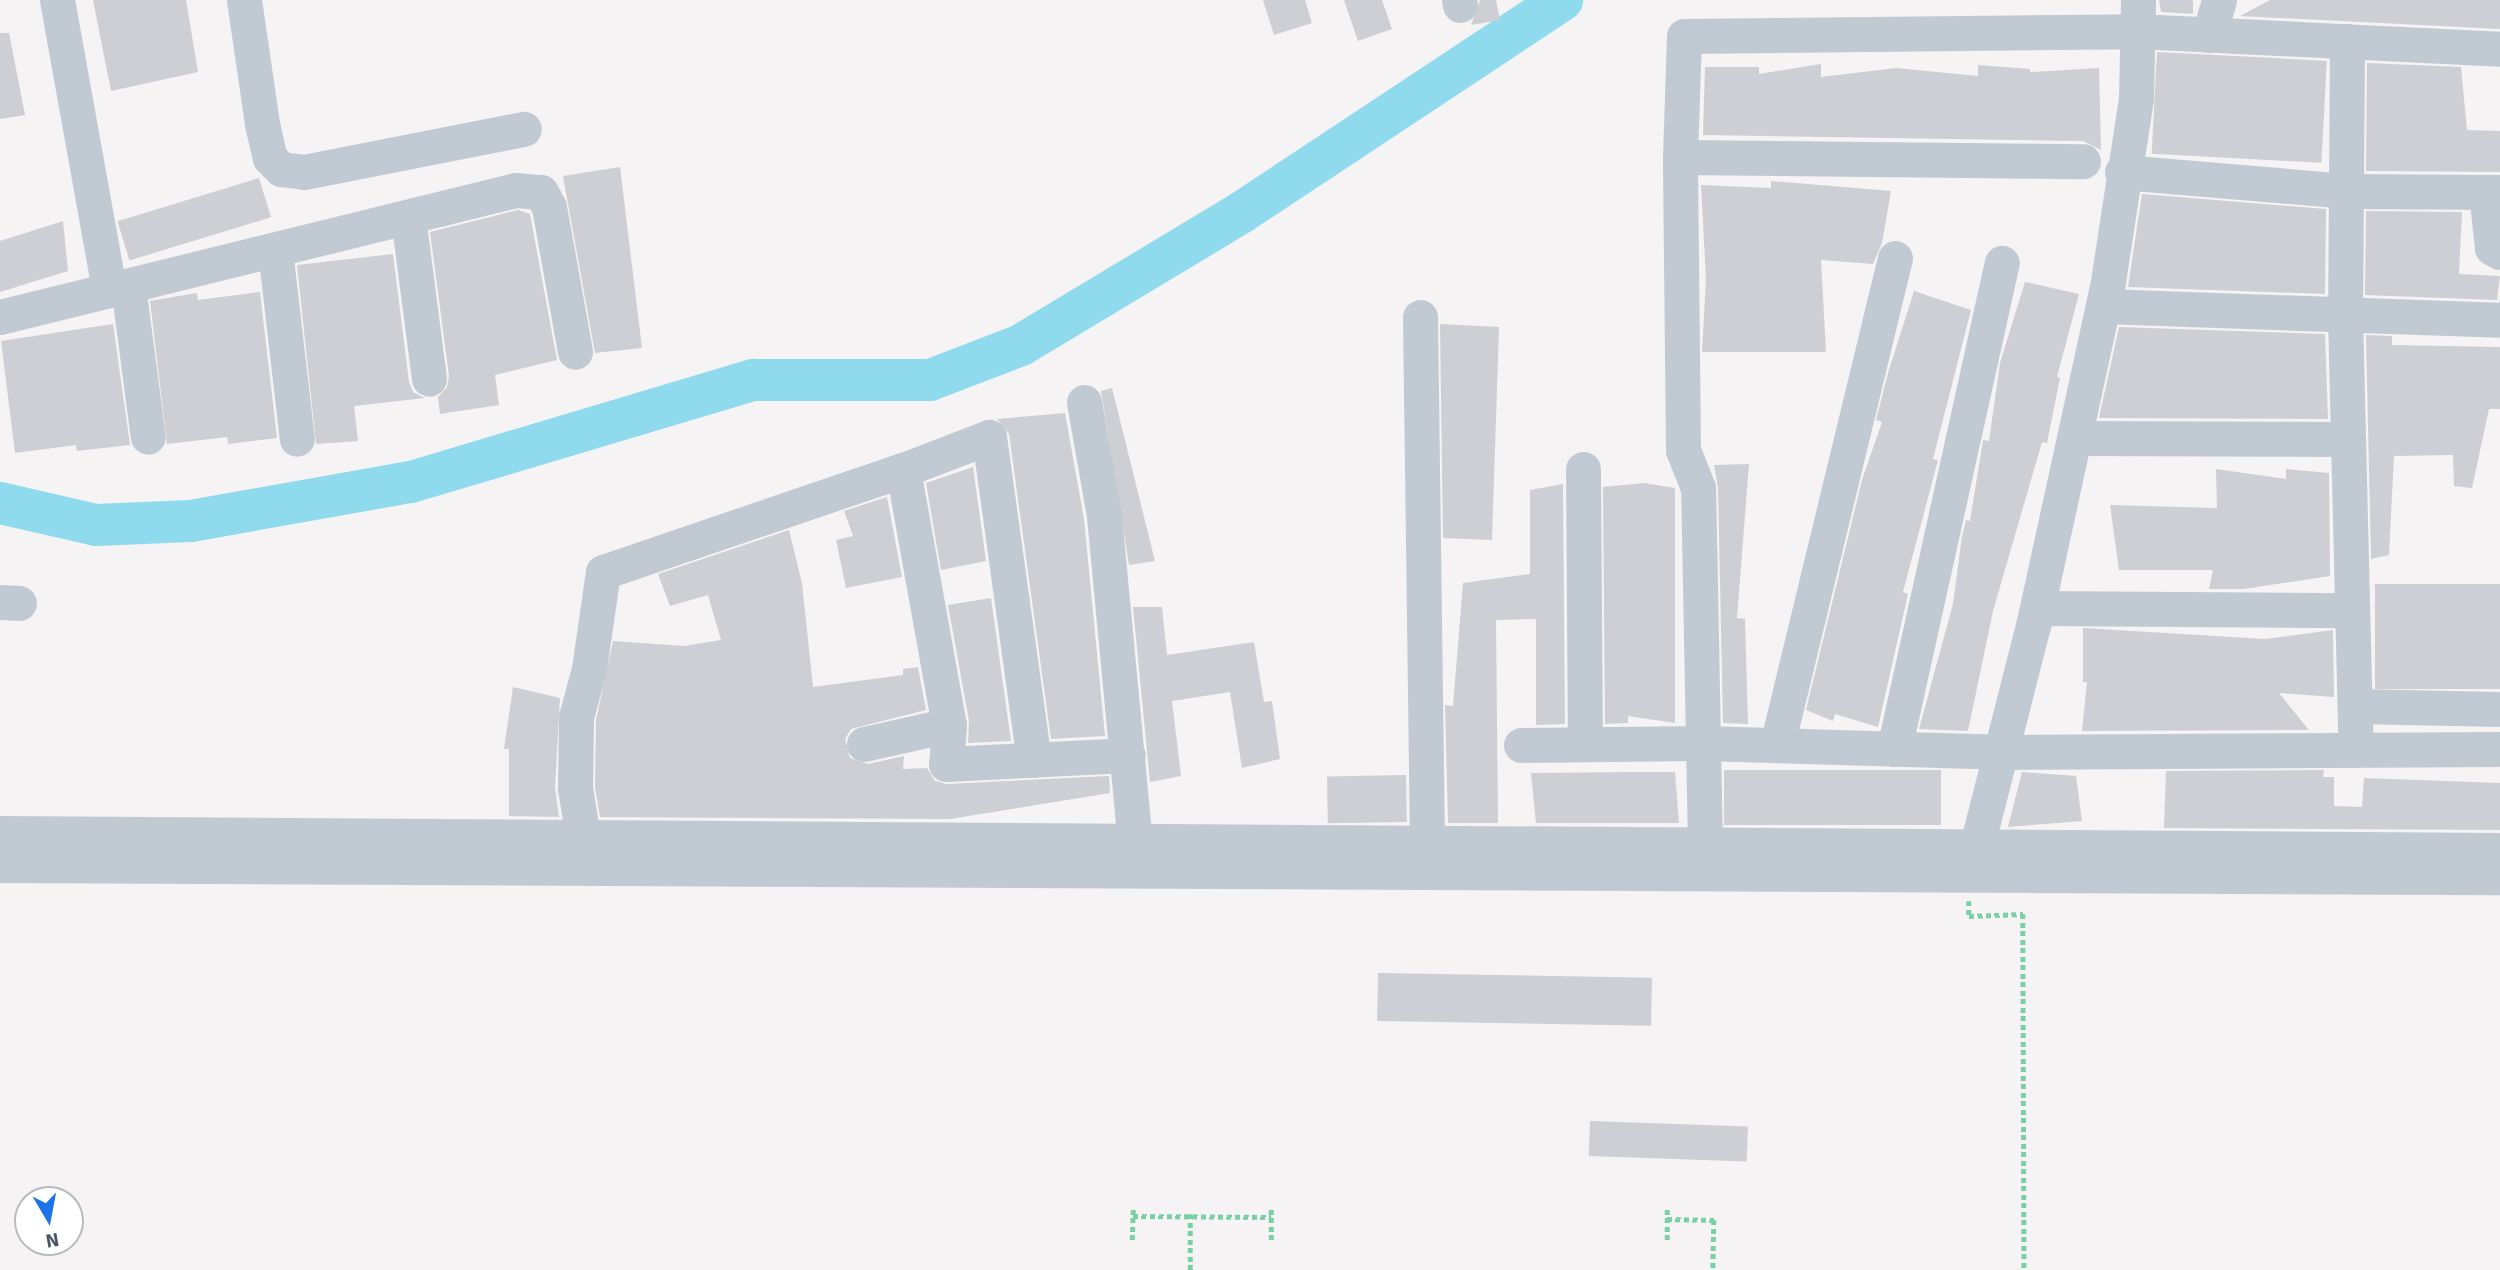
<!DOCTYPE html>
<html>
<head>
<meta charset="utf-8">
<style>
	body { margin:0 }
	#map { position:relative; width:2500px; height:1270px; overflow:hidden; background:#f5f3f3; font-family:Signika,sans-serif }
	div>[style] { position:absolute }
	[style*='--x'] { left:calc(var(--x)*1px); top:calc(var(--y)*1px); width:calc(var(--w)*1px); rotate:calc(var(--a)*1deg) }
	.river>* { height:42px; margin:-21px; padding:0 21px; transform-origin:21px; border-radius:21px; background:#90daee }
	.building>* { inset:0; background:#cdcfd5; transform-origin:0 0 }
	.path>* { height:4.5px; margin-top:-2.25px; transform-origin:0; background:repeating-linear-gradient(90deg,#7ad0a6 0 5px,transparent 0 8.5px) }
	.minor>* { height:35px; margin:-17.5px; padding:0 17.5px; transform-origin:17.5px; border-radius:17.5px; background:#c1cad2 }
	span { translate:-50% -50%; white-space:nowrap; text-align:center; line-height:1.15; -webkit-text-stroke:6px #fff; paint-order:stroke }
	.north { position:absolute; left:14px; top:1186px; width:70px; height:70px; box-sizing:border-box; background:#fff; border:2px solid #b7bbc0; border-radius:50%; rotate:170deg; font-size:19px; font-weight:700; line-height:28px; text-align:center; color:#4a5661 }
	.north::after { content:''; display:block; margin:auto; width:24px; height:32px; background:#1a73e8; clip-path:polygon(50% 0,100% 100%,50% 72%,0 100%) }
</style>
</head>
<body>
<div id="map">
	<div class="river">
		<i style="--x:0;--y:503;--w:98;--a:12.9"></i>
		<i style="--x:96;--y:525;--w:95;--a:-2.4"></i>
		<i style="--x:191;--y:521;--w:223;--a:-10.1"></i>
		<i style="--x:411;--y:482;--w:358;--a:-16.6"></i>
		<i style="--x:754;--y:380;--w:176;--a:0"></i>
		<i style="--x:930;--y:380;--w:97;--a:-21"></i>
		<i style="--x:1021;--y:345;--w:258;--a:-31"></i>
		<i style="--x:1242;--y:212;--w:384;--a:-33.5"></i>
	</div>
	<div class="building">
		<i style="clip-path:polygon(93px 0,186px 0,198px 72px,111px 91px)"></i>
		<i style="clip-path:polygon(1263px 0,1305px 0,1312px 23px,1274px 35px)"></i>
		<i style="clip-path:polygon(1344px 0,1382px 0,1392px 29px,1358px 41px)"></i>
		<i style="clip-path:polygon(1480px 0,1496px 0,1500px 20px,1471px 25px)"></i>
		<i style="clip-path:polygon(2159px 0,2193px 0,2193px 14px,2161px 12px)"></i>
		<i style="clip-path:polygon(2270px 0,2500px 0,2500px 29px,2240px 16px)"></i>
		<i style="clip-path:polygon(0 33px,9px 33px,25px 115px,0 119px)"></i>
		<i style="left:2157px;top:52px;width:170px;height:102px;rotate:3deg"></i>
		<i style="clip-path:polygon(2367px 63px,2461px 67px,2467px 130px,2500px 131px,2500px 172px,2366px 171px)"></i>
		<i style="clip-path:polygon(1821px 64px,1821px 77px,1896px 68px,1978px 76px,1978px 65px,2030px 69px,2030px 72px,2099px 68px,2101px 150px,2083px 141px,1703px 135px,1705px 67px,1759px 67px,1759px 74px)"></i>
		<i style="clip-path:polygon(620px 167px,642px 348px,595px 353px,563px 176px)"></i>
		<i style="left:259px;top:178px;width:41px;height:148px;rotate:73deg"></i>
		<i style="clip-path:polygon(1771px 181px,1891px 191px,1882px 243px,1873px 264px,1821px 260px,1826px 352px,1702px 352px,1706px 280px,1701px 185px,1771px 188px)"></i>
		<i style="clip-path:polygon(2142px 194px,2326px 209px,2325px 294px,2128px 287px)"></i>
		<i style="clip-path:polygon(518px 210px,530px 214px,557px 360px,495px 375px,499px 405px,440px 414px,438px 397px,447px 387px,449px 376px,430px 232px)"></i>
		<i style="clip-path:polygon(2366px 211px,2462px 212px,2459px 274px,2500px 276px,2497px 300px,2365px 295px)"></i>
		<i style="clip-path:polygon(63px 221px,68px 271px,0 292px,0 241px)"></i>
		<i style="clip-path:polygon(393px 254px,409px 382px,413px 392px,425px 398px,354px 406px,358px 441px,316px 444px,297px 265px)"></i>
		<i style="clip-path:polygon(2025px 282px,2079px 294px,2057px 377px,2060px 378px,2047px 443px,2042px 442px,1993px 611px,1968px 731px,1919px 729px,1953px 604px,1962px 536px,1966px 520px,1970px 521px,1983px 440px,1989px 441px,2000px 363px)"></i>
		<i style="clip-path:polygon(1914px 291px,1971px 310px,1933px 459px,1938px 460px,1903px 592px,1908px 594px,1878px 727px,1835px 714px,1833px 721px,1806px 710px,1862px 480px,1882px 422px,1876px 420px,1888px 373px)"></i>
		<i style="clip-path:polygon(260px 292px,277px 438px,228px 444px,227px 437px,167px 444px,150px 301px,197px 293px,198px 300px)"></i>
		<i style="clip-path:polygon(113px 324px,130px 445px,77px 451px,76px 445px,15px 453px,1px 341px)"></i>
		<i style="clip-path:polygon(1440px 324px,1499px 327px,1492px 540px,1443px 538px)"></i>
		<i style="clip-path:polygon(2119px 327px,2325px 334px,2328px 419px,2099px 418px)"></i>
		<i style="clip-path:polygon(2366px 335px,2392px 336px,2392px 345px,2500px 347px,2500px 409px,2489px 409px,2472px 488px,2454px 486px,2453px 455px,2394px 456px,2389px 555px,2371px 559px)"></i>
		<i style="clip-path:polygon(1112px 388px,1155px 561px,1129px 565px,1101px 391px)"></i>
		<i style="clip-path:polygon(1065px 413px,1084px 519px,1105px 736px,1051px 739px,1009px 434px,997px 419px)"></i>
		<i style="clip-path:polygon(1749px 464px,1737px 618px,1745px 619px,1748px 724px,1723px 723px,1718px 488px,1714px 465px)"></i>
		<i style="clip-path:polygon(973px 467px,986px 561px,941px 570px,926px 483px)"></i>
		<i style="clip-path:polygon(2216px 469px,2286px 479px,2286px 469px,2329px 473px,2330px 576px,2244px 589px,2209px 589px,2213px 570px,2119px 570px,2110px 505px,2217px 508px)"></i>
		<i style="clip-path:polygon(1644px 483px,1675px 488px,1675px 723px,1628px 716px,1628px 723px,1605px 724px,1603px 487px)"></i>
		<i style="clip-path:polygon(1563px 484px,1565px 724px,1536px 725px,1536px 619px,1496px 620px,1498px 823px,1448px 823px,1445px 705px,1453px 706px,1463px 583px,1530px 574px,1530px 490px)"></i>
		<i style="clip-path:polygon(887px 497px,902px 577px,846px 588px,836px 540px,853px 536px,844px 511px)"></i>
		<i style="clip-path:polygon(789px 530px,802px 583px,813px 687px,903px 675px,903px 669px,918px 667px,926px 710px,851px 729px,845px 739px,850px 758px,868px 764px,904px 756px,903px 769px,927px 768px,935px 781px,947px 784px,1109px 776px,1110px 793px,950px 819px,600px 817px,595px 787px,596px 720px,613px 641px,684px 646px,721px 640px,708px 595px,670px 606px,658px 574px)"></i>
		<i style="left:2500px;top:584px;width:105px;height:125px;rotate:90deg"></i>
		<i style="clip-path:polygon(991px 598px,1011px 741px,968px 743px,969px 721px,948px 605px)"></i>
		<i style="clip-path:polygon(1133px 607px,1162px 607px,1167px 655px,1254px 642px,1264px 702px,1272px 701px,1280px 759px,1242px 768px,1230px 692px,1172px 701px,1181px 776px,1150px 782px)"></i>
		<i style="clip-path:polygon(2083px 628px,2265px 639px,2333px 630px,2334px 697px,2279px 693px,2309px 730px,2082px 731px,2087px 682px,2083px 682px)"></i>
		<i style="clip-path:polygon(513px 687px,560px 698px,555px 788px,559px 817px,509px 816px,509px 749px,504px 749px)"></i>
		<i style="left:1724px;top:770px;width:217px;height:55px"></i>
		<i style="clip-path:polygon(2324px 770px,2323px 777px,2334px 777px,2334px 806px,2362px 807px,2364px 778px,2500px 783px,2500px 830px,2164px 828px,2166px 771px)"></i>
		<i style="clip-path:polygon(1635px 772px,1675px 772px,1679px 823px,1536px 823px,1531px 773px)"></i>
		<i style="clip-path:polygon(2022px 772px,2076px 776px,2082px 821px,2008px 827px)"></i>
		<i style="left:1406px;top:775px;width:47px;height:79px;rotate:89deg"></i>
		<i style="left:1378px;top:973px;width:274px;height:48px;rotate:1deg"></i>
		<i style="left:1590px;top:1121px;width:158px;height:35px;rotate:2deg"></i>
	</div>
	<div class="path">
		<i style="--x:1969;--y:901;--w:15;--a:90"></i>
		<i style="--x:1969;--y:916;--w:54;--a:-2.1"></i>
		<i style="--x:2023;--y:914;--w:356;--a:89.8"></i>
		<i style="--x:1133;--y:1216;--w:138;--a:0.4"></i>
		<i style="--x:1667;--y:1219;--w:47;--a:1.2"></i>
		<i style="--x:1714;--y:1220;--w:50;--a:91.1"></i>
		<i style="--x:1132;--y:1240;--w:33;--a:-88"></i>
		<i style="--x:1271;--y:1240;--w:32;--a:-90"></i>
		<i style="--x:1667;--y:1240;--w:32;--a:-90"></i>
		<i style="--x:1190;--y:1270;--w:56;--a:-90"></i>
	</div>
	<div class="minor">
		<i style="--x:57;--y:0;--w:295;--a:79.8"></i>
		<i style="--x:244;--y:0;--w:125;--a:81.7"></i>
		<i style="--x:262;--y:124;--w:35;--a:77"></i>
		<i style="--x:270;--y:158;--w:16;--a:45"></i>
		<i style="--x:281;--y:169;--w:23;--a:7"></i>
		<i style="--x:304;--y:172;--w:224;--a:-11.1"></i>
		<i style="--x:1459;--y:0;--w:5;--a:79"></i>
		<i style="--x:2209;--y:35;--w:36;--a:-74"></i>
		<i style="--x:2347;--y:41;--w:274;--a:90.4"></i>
		<i style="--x:2345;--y:315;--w:435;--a:88.6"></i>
		<i style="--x:1680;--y:157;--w:403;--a:0.6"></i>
		<i style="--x:2122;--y:172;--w:225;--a:4.8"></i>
		<i style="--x:2346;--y:191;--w:154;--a:0.4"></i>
		<i style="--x:2486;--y:192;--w:56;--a:83.9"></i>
		<i style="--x:2492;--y:248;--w:9;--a:27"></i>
		<i style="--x:408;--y:217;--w:163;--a:82.6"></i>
		<i style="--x:275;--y:250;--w:190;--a:83.4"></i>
		<i style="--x:128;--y:286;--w:152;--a:82.5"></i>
		<i style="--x:2103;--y:306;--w:397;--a:2"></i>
		<i style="--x:0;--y:317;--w:531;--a:-13.83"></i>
		<i style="--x:516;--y:190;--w:25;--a:5"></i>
		<i style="--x:541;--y:192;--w:17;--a:62"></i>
		<i style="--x:549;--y:207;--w:147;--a:79.8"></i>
		<i style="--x:1420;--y:317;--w:527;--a:89.24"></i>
		<i style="--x:1084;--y:402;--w:116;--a:80"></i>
		<i style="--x:1104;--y:516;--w:327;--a:84.6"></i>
		<i style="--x:2074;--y:438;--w:274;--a:0.2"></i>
		<i style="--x:1583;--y:469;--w:275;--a:89.6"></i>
		<i style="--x:903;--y:470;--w:92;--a:-21"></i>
		<i style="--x:989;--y:437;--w:326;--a:82.1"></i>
		<i style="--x:0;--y:602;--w:19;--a:3"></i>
		<i style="--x:2037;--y:608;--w:315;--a:0.4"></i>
		<i style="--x:2355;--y:706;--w:145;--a:1.2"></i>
		<i style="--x:864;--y:744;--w:87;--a:-12.6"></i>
		<i style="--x:1521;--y:745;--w:182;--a:-0.6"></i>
		<i style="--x:1703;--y:743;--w:297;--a:1.7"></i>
		<i style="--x:2000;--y:752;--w:500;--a:-0.34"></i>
		<i style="--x:1777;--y:745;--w:501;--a:-76.38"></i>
		<i style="--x:1894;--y:749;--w:498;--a:-77.5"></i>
		<i style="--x:0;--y:833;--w:2500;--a:0.39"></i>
		<i style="--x:583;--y:837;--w:50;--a:-99.3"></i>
		<i style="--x:575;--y:788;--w:71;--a:-89.2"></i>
		<i style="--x:576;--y:717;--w:50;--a:-74.8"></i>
		<i style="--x:589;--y:669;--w:98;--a:-81.8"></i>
		<i style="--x:603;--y:572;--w:317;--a:-18.8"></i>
		<i style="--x:903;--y:470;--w:259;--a:79.8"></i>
		<i style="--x:949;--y:725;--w:39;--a:94"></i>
		<i style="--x:946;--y:764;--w:182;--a:-2.8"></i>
		<i style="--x:1705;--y:846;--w:358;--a:-91.1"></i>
		<i style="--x:1698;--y:488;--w:41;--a:-111.5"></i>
		<i style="--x:1683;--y:450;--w:293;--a:-90.6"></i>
		<i style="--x:1680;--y:157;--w:121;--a:-88.1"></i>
		<i style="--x:1684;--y:36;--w:453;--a:-0.6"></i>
		<i style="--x:2137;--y:31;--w:363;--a:2.8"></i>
		<i style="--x:1976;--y:849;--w:230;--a:-75.7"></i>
		<i style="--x:2033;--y:626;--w:346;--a:-77.7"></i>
		<i style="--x:2107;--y:288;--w:191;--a:-81.3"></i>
		<i style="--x:2136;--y:99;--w:99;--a:-88.8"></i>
		<i style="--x:0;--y:865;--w:2500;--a:0.28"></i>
	</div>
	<div class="north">N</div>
</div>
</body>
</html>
